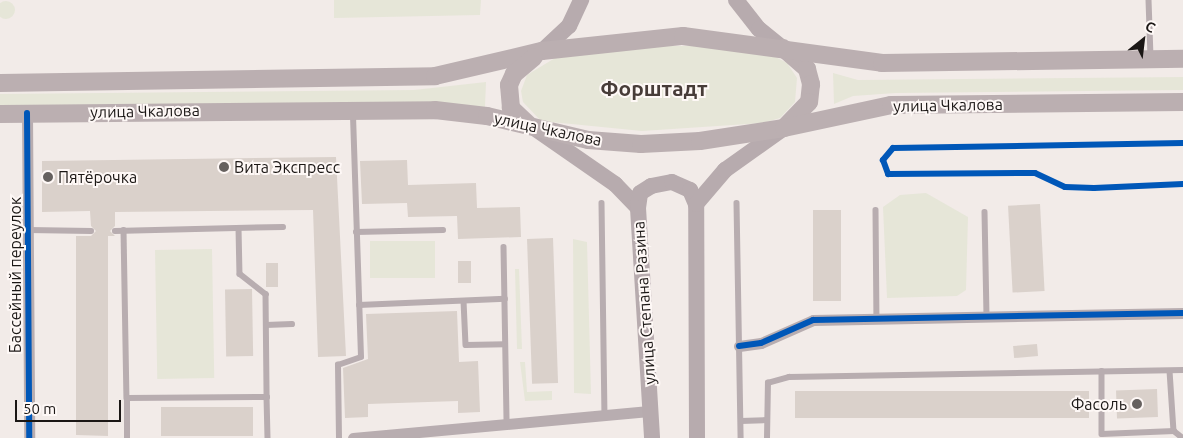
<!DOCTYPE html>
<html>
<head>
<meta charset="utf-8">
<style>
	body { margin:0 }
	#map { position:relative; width:1183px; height:438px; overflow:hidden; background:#f2ebe8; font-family:Ubuntu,sans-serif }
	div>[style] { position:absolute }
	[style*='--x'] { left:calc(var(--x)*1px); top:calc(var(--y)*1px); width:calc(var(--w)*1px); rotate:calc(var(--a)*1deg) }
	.green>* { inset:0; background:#e6e6d8; transform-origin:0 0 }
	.round { border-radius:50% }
	.building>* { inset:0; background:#dad1cb; transform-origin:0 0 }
	.lane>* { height:5.5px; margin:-2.75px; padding:0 2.75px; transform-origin:2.75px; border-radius:2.75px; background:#b8adb0 }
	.street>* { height:11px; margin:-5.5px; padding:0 5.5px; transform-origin:5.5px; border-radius:5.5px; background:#b8adb0 }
	.secondary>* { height:16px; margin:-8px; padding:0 8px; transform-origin:8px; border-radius:8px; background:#b7abae }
	.primary>* { height:18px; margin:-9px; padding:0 9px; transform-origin:9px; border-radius:9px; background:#bbafb1 }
	.cycleway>* { height:6px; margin:-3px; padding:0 3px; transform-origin:3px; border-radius:3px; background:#0057b8 }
	.dots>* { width:14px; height:14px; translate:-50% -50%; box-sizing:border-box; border:2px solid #fef8f6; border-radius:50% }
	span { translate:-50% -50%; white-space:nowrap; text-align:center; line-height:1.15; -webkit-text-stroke:4px #fef8f6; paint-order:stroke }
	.street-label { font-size:16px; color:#1b1715 }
	.poi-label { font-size:16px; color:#1b1715 }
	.left { translate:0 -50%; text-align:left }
	.right { translate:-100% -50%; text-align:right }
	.district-label { font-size:21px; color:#473c38; font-weight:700 }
	.north { position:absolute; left:1118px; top:15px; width:50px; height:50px; -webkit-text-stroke:4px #fef8f6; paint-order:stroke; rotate:29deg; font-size:14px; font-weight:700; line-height:20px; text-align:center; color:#1b1715 }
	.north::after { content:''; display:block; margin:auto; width:18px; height:22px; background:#1b1715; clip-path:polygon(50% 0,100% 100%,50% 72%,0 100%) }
	.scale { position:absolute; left:15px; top:400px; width:106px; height:22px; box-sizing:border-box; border:2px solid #1b1715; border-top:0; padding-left:6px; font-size:15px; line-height:18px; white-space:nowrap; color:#1b1715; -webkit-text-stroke:4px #fef8f6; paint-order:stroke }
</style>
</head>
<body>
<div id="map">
	<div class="green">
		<i style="clip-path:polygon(334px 0,481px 0,480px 15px,334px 18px)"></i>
		<i class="round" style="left:-3px;top:1px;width:18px;height:18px"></i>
		<i style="clip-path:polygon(665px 46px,722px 46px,772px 55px,787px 63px,797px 78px,795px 102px,780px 118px,763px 123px,642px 131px,541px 121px,523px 102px,521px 91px,527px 75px,555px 58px)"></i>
		<i style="clip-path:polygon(833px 73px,858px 80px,1183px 77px,1183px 90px,896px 93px,853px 96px,834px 104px)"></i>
		<i style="clip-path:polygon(486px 82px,485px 107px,428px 102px,0 106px,0 94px,414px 90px)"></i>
		<i style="clip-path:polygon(926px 193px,968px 217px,966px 290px,957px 296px,887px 298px,883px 207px,900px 195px)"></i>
		<i style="clip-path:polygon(573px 239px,587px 242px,591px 394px,574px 393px)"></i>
		<i style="left:370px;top:241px;width:65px;height:37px"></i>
		<i style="left:212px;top:249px;width:129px;height:57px;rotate:89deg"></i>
		<i style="clip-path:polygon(515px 269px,519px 269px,522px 349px,517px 349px)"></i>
		<i style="clip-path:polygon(520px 362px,525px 362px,527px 392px,552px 391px,552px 400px,525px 401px)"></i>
	</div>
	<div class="building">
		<i style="clip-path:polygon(336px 157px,346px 356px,318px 357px,313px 210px,115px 212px,115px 226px,110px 231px,115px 236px,108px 236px,108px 436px,76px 435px,76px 236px,91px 236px,96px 231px,91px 226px,90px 211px,42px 212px,42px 161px)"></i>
		<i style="clip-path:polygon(407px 160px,408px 185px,476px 183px,477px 208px,520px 207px,521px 237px,458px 239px,457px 216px,408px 217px,407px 203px,362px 204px,360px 161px)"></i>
		<i style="left:1040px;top:204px;width:87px;height:32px;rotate:87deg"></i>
		<i style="left:813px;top:210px;width:28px;height:91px"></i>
		<i style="left:553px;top:238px;width:145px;height:26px;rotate:88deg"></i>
		<i style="left:458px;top:261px;width:13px;height:22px"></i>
		<i style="left:266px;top:263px;width:12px;height:24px"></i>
		<i style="left:252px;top:289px;width:67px;height:27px;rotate:89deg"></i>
		<i style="clip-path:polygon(457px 311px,459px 362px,478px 361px,480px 412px,458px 413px,458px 401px,368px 404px,368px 417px,345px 418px,343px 368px,368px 359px,366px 314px)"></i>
		<i style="left:1037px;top:344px;width:12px;height:24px;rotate:85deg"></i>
		<i style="left:1157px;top:389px;width:28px;height:41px;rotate:88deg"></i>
		<i style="left:1089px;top:391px;width:27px;height:294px;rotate:90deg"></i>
		<i style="left:161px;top:407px;width:92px;height:29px"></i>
	</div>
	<div class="lane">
		<i style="--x:1149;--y:0;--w:58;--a:88"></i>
		<i style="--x:602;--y:203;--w:213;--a:89.2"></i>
		<i style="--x:737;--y:203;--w:235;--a:89"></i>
		<i style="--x:876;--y:210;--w:107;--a:89.5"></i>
		<i style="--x:985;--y:212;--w:103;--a:88.9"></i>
		<i style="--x:239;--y:228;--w:46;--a:88.8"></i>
		<i style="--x:240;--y:274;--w:33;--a:38"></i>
		<i style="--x:266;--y:294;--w:103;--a:89.4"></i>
		<i style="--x:29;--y:230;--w:62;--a:0.9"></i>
		<i style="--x:124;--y:230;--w:168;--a:89"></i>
		<i style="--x:115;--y:231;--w:168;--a:-1.4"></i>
		<i style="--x:356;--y:232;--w:87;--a:-1.3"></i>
		<i style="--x:504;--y:247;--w:178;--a:89"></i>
		<i style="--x:464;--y:301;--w:44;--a:87.4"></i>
		<i style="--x:466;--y:345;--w:39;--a:-1"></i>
		<i style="--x:359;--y:305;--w:146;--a:-2.4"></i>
		<i style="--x:266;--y:325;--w:26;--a:-2"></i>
		<i style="--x:1102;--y:371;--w:63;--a:90"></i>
		<i style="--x:1102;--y:434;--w:72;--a:-2.4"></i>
		<i style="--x:1174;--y:431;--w:11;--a:38"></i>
		<i style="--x:1170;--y:371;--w:60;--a:86.2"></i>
		<i style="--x:741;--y:421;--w:26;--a:-2"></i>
		<i style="--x:127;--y:438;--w:40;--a:-90"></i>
		<i style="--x:127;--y:398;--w:140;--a:-0.4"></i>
		<i style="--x:267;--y:397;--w:41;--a:88.6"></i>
		<i style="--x:339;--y:438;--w:73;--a:-90.8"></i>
		<i style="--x:338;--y:365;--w:24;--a:-19"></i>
		<i style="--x:361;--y:357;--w:245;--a:-91.9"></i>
		<i style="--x:767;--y:438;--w:55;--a:-89"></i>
		<i style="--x:768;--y:383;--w:22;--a:-16"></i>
		<i style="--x:789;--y:377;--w:394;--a:-1"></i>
	</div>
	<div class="street">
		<i style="--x:27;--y:113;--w:325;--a:89.6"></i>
		<i style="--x:739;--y:346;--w:22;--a:-8"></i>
		<i style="--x:761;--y:343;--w:57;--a:-23.9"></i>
		<i style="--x:813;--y:320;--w:370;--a:-1.1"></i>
		<i style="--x:353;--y:438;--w:300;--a:-5.2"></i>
	</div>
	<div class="secondary">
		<i style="--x:736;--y:0;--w:37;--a:52"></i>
		<i style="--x:759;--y:29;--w:27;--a:39"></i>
		<i style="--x:542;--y:51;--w:37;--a:-43"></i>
		<i style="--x:569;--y:26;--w:29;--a:-65"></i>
		<i style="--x:537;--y:130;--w:95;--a:34.7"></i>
		<i style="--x:615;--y:184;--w:33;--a:46"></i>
		<i style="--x:638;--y:208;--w:230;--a:86.5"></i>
		<i style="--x:638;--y:208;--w:15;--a:-82"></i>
		<i style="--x:640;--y:193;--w:13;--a:-32"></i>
		<i style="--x:651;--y:186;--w:21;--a:-11"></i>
		<i style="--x:672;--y:182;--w:20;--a:24"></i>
		<i style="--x:690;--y:190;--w:15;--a:67"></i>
		<i style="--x:697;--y:438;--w:234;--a:-90.2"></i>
		<i style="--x:696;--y:204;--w:45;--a:-49.5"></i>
		<i style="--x:725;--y:170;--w:72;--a:-35.4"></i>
	</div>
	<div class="primary">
		<i style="--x:783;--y:48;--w:32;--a:41"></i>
		<i style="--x:807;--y:69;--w:16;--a:75"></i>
		<i style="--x:811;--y:84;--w:18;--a:96"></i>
		<i style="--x:809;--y:102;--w:33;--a:134"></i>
		<i style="--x:0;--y:83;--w:435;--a:-0.9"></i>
		<i style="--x:435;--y:76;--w:110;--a:-13.2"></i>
		<i style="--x:542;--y:51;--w:142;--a:-6.1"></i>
		<i style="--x:683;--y:36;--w:201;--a:7.7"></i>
		<i style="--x:882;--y:63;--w:301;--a:-0.8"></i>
		<i style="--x:0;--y:114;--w:435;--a:-0.5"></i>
		<i style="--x:435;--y:110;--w:52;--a:6.6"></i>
		<i style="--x:487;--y:116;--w:104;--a:13.4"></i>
		<i style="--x:588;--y:140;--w:53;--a:4.3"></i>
		<i style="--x:641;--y:144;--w:59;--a:-2.9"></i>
		<i style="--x:700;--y:141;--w:85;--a:-8.8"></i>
		<i style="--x:784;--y:128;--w:109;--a:-12.1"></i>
		<i style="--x:891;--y:105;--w:292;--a:-0.6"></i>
		<i style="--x:529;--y:125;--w:25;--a:-137"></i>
		<i style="--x:511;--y:108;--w:23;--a:-95"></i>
		<i style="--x:509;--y:85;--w:12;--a:-66"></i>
		<i style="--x:514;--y:74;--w:26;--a:-40"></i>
	</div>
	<div class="cycleway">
		<i style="--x:27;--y:113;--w:325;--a:89.6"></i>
		<i style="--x:1183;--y:143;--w:290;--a:179"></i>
		<i style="--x:893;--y:148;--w:16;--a:130"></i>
		<i style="--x:883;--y:160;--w:15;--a:70"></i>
		<i style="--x:888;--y:174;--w:147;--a:-0.4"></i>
		<i style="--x:1035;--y:173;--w:33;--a:25"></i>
		<i style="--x:1065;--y:187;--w:29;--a:2"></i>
		<i style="--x:1094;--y:188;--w:89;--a:-2.6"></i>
		<i style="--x:739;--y:346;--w:22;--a:-8"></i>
		<i style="--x:761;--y:343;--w:57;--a:-23.9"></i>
		<i style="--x:813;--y:320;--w:370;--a:-1.1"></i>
	</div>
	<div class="dots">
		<i style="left:224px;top:167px;background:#66615f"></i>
		<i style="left:48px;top:177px;background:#66615f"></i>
		<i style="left:1137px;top:404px;background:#66615f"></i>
	</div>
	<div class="street-label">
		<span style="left:948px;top:105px;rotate:-1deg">улица Чкалова</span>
		<span style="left:145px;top:111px;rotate:-1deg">улица Чкалова</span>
		<span style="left:548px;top:129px;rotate:12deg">улица Чкалова</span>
		<span style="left:15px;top:275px;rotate:-90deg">Бассейный переулок</span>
		<span style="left:644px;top:303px;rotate:-94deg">улица Степана Разина</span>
	</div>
	<div class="poi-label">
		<span class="left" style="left:234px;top:167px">Вита Экспресс</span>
		<span class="left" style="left:58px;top:177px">Пятёрочка</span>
		<span class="right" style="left:1127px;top:404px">Фасоль</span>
	</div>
	<div class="district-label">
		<span style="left:654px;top:88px">Форштадт</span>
	</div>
	<div class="north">С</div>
	<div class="scale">50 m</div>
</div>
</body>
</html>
